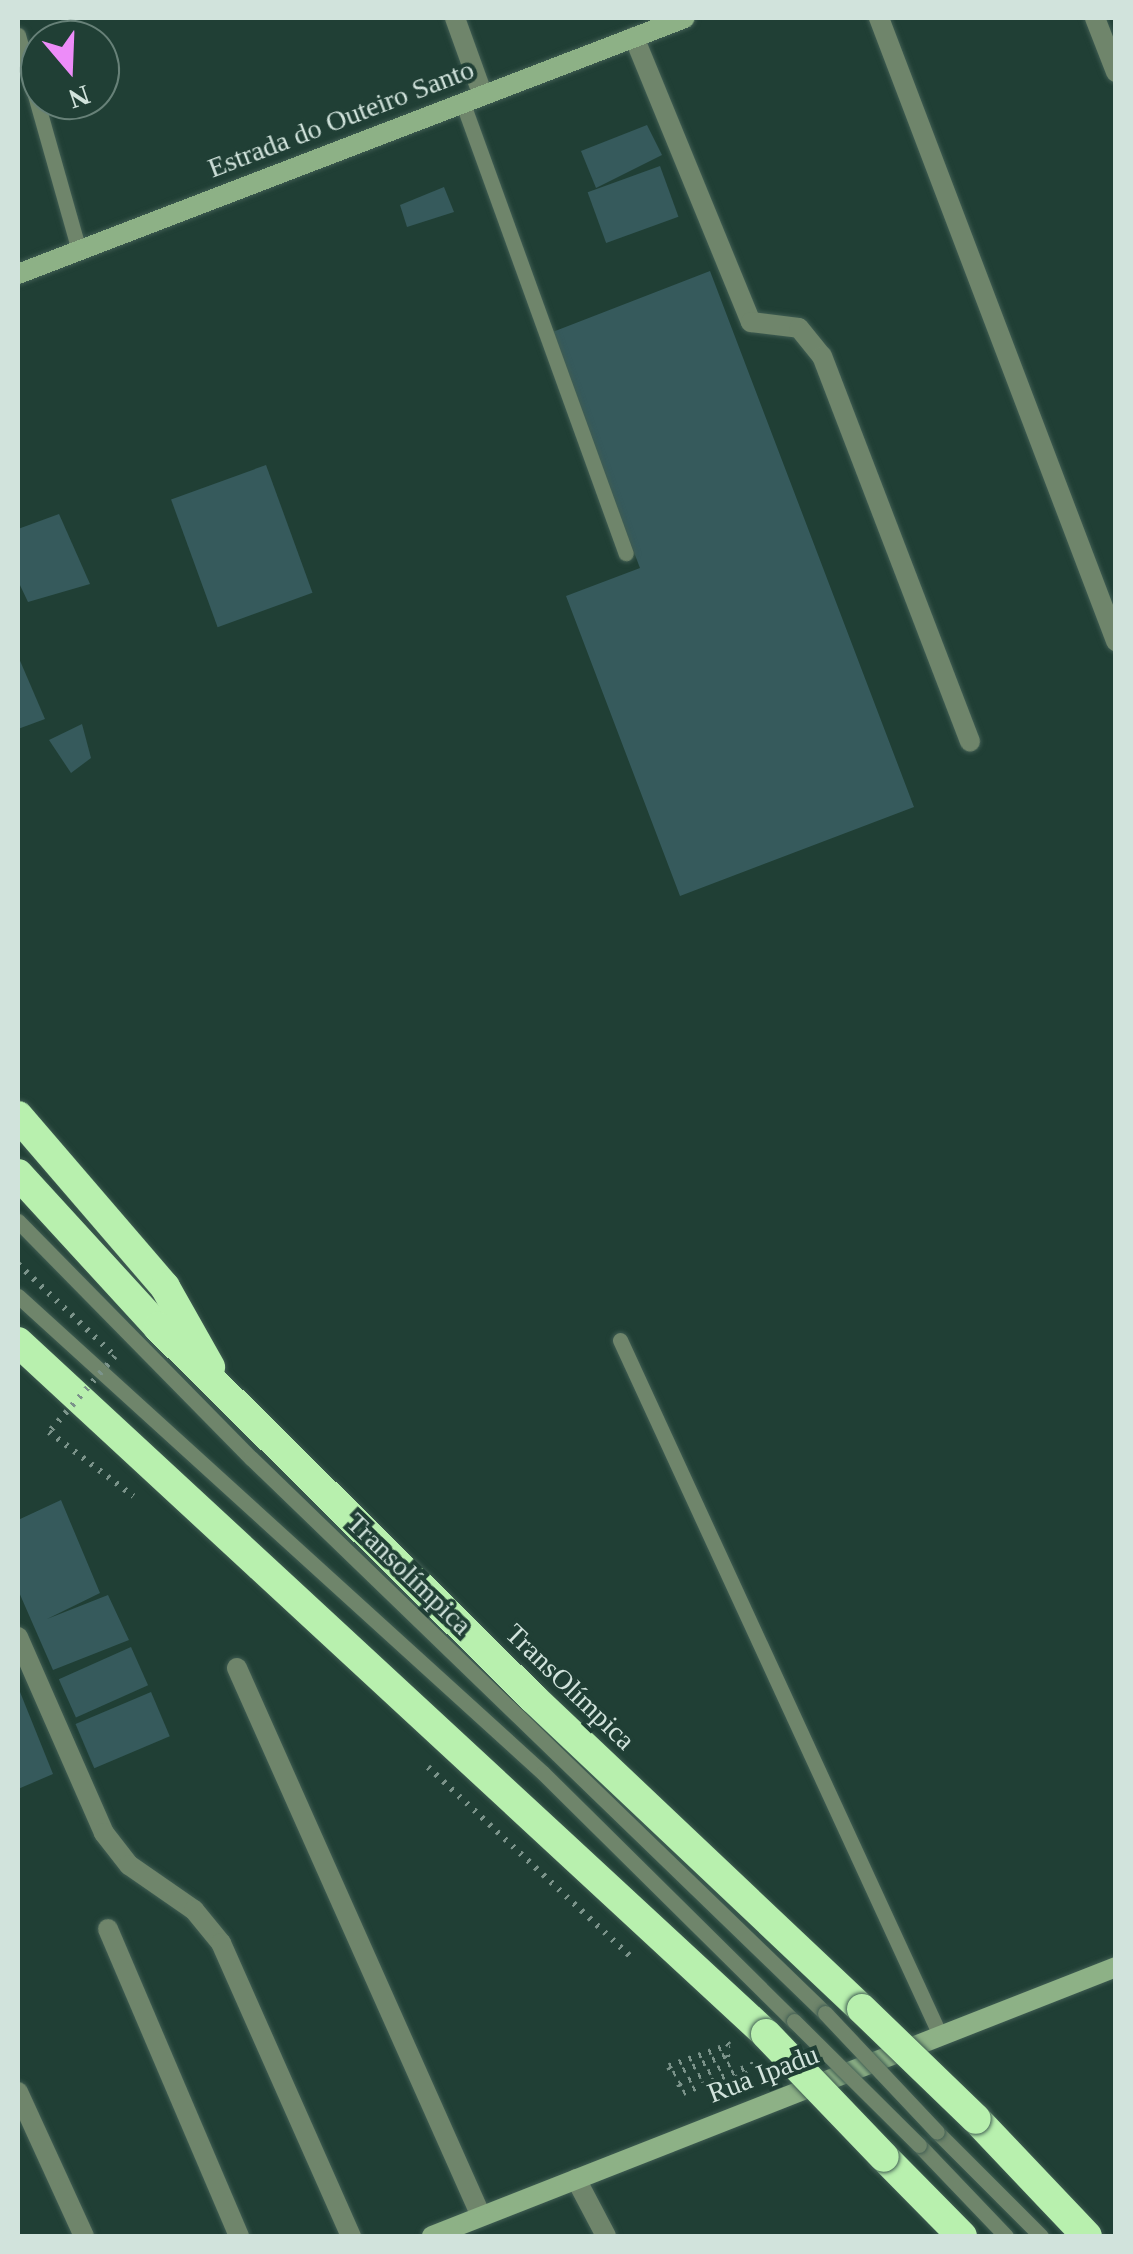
<!DOCTYPE html>
<html>
<head>
<meta charset="utf-8">
<style>
	body { margin:0 }
	#map { position:relative; width:1133px; height:2254px; overflow:hidden; background:#203f35; font-family:Georgia,serif }
	div>[style] { position:absolute }
	[style*='--x'] { left:calc(var(--x)*1px); top:calc(var(--y)*1px); width:calc(var(--w)*1px); rotate:calc(var(--a)*1deg) }
	.building>* { inset:0; background:#365a5c; transform-origin:0 0 }
	.path>* { height:6px; margin-top:-3px; transform-origin:0; background:repeating-linear-gradient(90deg,#7b938a 0 2.5px,transparent 0 10.5px) }
	.roads { filter:drop-shadow(0 0 2px #405d53) drop-shadow(0 0 2px #405d53) }
	.lane>* { height:15px; margin:-7.5px; padding:0 7.5px; transform-origin:7.5px; border-radius:7.5px; background:#6f856b }
	.street>* { height:20px; margin:-10px; padding:0 10px; transform-origin:10px; border-radius:10px; background:#6f856b }
	.secondary>* { height:20px; margin:-10px; padding:0 10px; transform-origin:10px; border-radius:10px; background:#8db186 }
	.highway>* { height:30px; margin:-15px; padding:0 15px; transform-origin:15px; border-radius:15px; background:#b8f0ae }
	.path-bridge>* { height:6px; margin-top:-3px; transform-origin:0; background:repeating-linear-gradient(90deg,#7b938a 0 2.5px,transparent 0 10.5px) }
	.bridges { filter:drop-shadow(0 0 2px #405d53) drop-shadow(0 0 2px #405d53) }
	.lane-bridge>* { height:15px; margin:-7.5px; padding:0 7.5px; transform-origin:7.5px; border-radius:7.5px; background:#6f856b }
	.highway-bridge>* { height:30px; margin:-15px; padding:0 15px; transform-origin:15px; border-radius:15px; background:#b8f0ae }
	span { translate:-50% -50%; white-space:nowrap; text-align:center; line-height:1.15; -webkit-text-stroke:8px #203f35; paint-order:stroke }
	.street-label { font-size:28px; color:#d1e3dc }
	.frame { position:absolute; inset:0; border:20px solid #d1e3dc; pointer-events:none }
	.north { position:absolute; left:20px; top:20px; width:100px; height:100px; box-sizing:border-box; background:#203f35; border:2px solid #678178; border-radius:50%; rotate:161deg; font-size:28px; font-weight:700; line-height:40px; text-align:center; color:#d1e3dc }
	.north::after { content:''; display:block; margin:auto; width:35px; height:45px; background:#ed8cf9; clip-path:polygon(50% 0,100% 100%,50% 72%,0 100%) }
</style>
</head>
<body>
<div id="map">
	<div class="building">
		<i style="clip-path:polygon(647px 125px,662px 155px,596px 188px,581px 151px)"></i>
		<i style="left:660px;top:166px;width:54px;height:77px;rotate:70deg"></i>
		<i style="clip-path:polygon(444px 187px,454px 212px,407px 227px,400px 205px)"></i>
		<i style="clip-path:polygon(710px 271px,914px 807px,680px 896px,566px 596px,640px 568px,550px 333px)"></i>
		<i style="left:266px;top:465px;width:136px;height:101px;rotate:70deg"></i>
		<i style="clip-path:polygon(59px 514px,90px 584px,28px 602px,18px 581px,18px 529px)"></i>
		<i style="clip-path:polygon(18px 656px,45px 719px,18px 729px)"></i>
		<i style="clip-path:polygon(82px 724px,91px 758px,71px 773px,49px 740px)"></i>
		<i style="clip-path:polygon(61px 1500px,100px 1593px,47px 1619px,108px 1595px,129px 1640px,53px 1670px,18px 1590px,18px 1520px)"></i>
		<i style="left:131px;top:1647px;width:42px;height:79px;rotate:66deg"></i>
		<i style="clip-path:polygon(18px 1687px,53px 1774px,18px 1789px)"></i>
		<i style="left:151px;top:1692px;width:48px;height:82px;rotate:67deg"></i>
	</div>
	<div class="path">
		<i style="--x:49;--y:1432;--w:106;--a:37.3"></i>
		<i style="--x:428;--y:1767;--w:277;--a:43.1"></i>
		<i style="--x:669;--y:2066;--w:64;--a:-19.3"></i>
		<i style="--x:729;--y:2045;--w:6;--a:-135"></i>
		<i style="--x:669;--y:2067;--w:8;--a:60"></i>
		<i style="--x:673;--y:2074;--w:57;--a:-19.4"></i>
		<i style="--x:727;--y:2055;--w:9;--a:72"></i>
		<i style="--x:730;--y:2064;--w:55;--a:158.6"></i>
		<i style="--x:679;--y:2084;--w:10;--a:66"></i>
		<i style="--x:683;--y:2093;--w:77;--a:-22.2"></i>
		<i style="--x:740;--y:2090;--w:13;--a:-108"></i>
		<i style="--x:736;--y:2078;--w:25;--a:-21"></i>
	</div>
	<div class="roads">
		<div class="lane">
			<i style="--x:18;--y:35;--w:224;--a:74.2"></i>
			<i style="--x:462;--y:101;--w:481;--a:70.1"></i>
			<i style="--x:18;--y:1221;--w:332;--a:45.5"></i>
			<i style="--x:251;--y:1458;--w:798;--a:44.04"></i>
			<i style="--x:18;--y:1296;--w:709;--a:42.26"></i>
			<i style="--x:543;--y:1773;--w:353;--a:44.7"></i>
			<i style="--x:620;--y:1340;--w:765;--a:65.28"></i>
			<i style="--x:937;--y:2132;--w:147;--a:45"></i>
			<i style="--x:919;--y:2145;--w:126;--a:46.3"></i>
		</div>
		<div class="street">
			<i style="--x:455;--y:18;--w:80;--a:70.2"></i>
			<i style="--x:879;--y:18;--w:667;--a:69.17"></i>
			<i style="--x:1095;--y:18;--w:58;--a:68.7"></i>
			<i style="--x:634;--y:37;--w:308;--a:67.7"></i>
			<i style="--x:751;--y:322;--w:48;--a:7.1"></i>
			<i style="--x:799;--y:328;--w:36;--a:51"></i>
			<i style="--x:822;--y:356;--w:413;--a:69"></i>
			<i style="--x:18;--y:1637;--w:214;--a:66.3"></i>
			<i style="--x:104;--y:1833;--w:41;--a:52"></i>
			<i style="--x:129;--y:1865;--w:79;--a:34.7"></i>
			<i style="--x:194;--y:1910;--w:43;--a:50.7"></i>
			<i style="--x:221;--y:1943;--w:321;--a:66.1"></i>
			<i style="--x:237;--y:1668;--w:600;--a:66"></i>
			<i style="--x:108;--y:1929;--w:334;--a:66.9"></i>
			<i style="--x:18;--y:2092;--w:158;--a:65.4"></i>
			<i style="--x:576;--y:2179;--w:64;--a:62.2"></i>
		</div>
		<div class="secondary">
			<i style="--x:18;--y:274;--w:714;--a:-21"></i>
			<i style="--x:432;--y:2236;--w:735;--a:-21.47"></i>
		</div>
		<div class="highway">
			<i style="--x:18;--y:1116;--w:225;--a:49.3"></i>
			<i style="--x:165;--y:1287;--w:92;--a:60.6"></i>
			<i style="--x:18;--y:1174;--w:207;--a:47.5"></i>
			<i style="--x:158;--y:1327;--w:528;--a:44.69"></i>
			<i style="--x:533;--y:1698;--w:453;--a:43.4"></i>
			<i style="--x:18;--y:1342;--w:1019;--a:42.77"></i>
			<i style="--x:976;--y:2119;--w:161;--a:46.5"></i>
			<i style="--x:884;--y:2157;--w:111;--a:45.4"></i>
		</div>
	</div>
	<div class="path-bridge">
		<i style="--x:18;--y:1264;--w:134;--a:43.5"></i>
		<i style="--x:115;--y:1356;--w:101;--a:131"></i>
	</div>
	<div class="bridges">
		<div class="lane-bridge">
			<i style="--x:825;--y:2013;--w:163;--a:46.7"></i>
			<i style="--x:794;--y:2021;--w:176;--a:44.8"></i>
		</div>
		<div class="highway-bridge">
			<i style="--x:862;--y:2009;--w:158;--a:44"></i>
			<i style="--x:766;--y:2034;--w:170;--a:46.2"></i>
		</div>
	</div>
	<div class="street-label">
		<span style="left:341px;top:119px;rotate:-21deg">Estrada do Outeiro Santo</span>
		<span style="left:409px;top:1574px;rotate:44deg">Transolímpica</span>
		<span style="left:570px;top:1687px;rotate:44deg">TransOlímpica</span>
		<span style="left:763px;top:2074px;rotate:-21deg">Rua Ipadu</span>
	</div>
	<div class="frame"></div>
	<div class="north">N</div>
</div>
</body>
</html>
